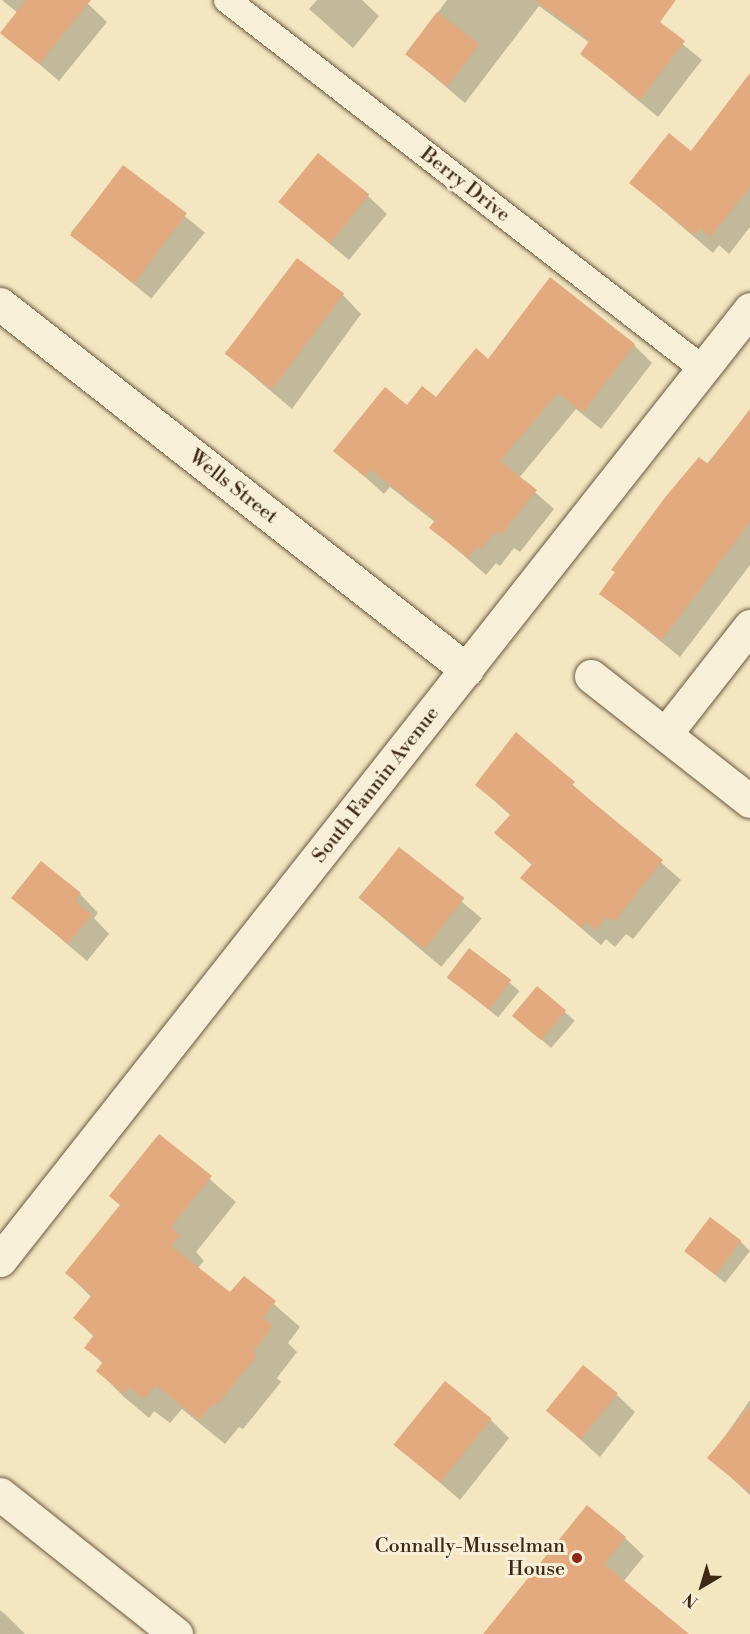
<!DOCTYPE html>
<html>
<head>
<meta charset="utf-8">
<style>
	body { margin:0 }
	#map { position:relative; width:750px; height:1634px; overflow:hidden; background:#f3e6c1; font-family:"Libre Bodoni",serif }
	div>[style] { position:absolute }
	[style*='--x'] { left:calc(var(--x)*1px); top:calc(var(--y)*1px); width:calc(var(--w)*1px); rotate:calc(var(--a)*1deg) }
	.shadow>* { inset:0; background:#0003; transform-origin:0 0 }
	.building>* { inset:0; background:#e3a97f; transform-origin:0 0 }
	.roads { filter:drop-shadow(0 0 2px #6c5841) drop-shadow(0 0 2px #6c5841) }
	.lane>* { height:26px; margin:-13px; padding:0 13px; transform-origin:13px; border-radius:13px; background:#f7efd7 }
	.street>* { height:33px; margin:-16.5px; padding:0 16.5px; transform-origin:16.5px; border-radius:16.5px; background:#f7efd7 }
	.dots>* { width:16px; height:16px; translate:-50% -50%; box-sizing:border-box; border:3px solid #f7efd7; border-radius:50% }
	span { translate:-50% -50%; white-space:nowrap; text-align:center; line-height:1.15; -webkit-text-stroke:6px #f7efd7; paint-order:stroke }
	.street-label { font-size:20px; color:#3f2916 }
	.poi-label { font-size:20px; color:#3f2916 }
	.right { translate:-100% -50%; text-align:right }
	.north { position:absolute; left:672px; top:1556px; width:60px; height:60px; -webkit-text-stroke:4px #f7efd7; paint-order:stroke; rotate:218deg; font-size:16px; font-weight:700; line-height:24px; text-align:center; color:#3f2916 }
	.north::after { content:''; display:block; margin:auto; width:21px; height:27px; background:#3f2916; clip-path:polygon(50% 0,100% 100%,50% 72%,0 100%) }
</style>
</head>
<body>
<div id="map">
	<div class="shadow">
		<i style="clip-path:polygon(2px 0,84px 0,107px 22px,59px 81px,2px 32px,18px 13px)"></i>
		<i style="clip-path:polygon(317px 0,362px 0,379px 16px,353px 48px,309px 9px)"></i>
		<i style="clip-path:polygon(447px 0,628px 0,702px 60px,658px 117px,582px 54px,590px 43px,539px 6px,465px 103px,407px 54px)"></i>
		<i style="clip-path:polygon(750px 75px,750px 227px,729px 254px,719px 245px,713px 253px,631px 183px,691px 153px)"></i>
		<i style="left:124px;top:167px;width:104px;height:85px;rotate:39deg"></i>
		<i style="clip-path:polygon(368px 196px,387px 214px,349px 260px,280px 202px)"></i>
		<i style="clip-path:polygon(343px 295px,361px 314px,292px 409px,225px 352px)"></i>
		<i style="clip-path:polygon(634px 345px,652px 363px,601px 429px,576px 409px,519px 478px,554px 509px,520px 552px,514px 548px,500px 566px,496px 563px,486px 575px,431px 527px,435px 522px,390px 487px,384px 494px,335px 450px,407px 407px,436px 399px,489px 361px)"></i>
		<i style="clip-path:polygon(750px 411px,750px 565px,680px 657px,601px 593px)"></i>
		<i style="clip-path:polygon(516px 735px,681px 880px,633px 939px,626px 934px,615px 947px,606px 939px,601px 945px,522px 878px,532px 865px,496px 833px,511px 816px,477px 785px)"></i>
		<i style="left:399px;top:849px;width:108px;height:63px;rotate:40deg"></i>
		<i style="clip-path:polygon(80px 894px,98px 913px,94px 918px,109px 934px,87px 961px,13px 898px)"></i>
		<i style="left:469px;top:950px;width:65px;height:34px;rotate:39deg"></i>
		<i style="left:537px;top:988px;width:50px;height:36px;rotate:41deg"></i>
		<i style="clip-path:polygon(160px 1136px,236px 1202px,196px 1252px,204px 1261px,197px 1269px,230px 1295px,244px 1278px,300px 1327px,288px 1343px,297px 1352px,277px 1378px,281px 1382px,243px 1429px,239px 1427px,225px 1444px,182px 1409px,170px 1423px,154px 1411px,149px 1418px,123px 1396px,98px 1371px,103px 1364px,86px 1347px,94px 1337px,75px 1318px,91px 1297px,67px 1273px,121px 1206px)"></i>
		<i style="clip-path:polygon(740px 1241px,750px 1251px,725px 1283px,687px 1251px)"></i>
		<i style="clip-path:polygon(616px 1394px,635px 1412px,600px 1457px,548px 1411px)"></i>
		<i style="clip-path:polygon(750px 1400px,750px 1495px,710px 1458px)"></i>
		<i style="clip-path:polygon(491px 1420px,509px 1438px,460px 1500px,396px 1445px)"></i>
		<i style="clip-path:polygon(625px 1538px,644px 1556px,623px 1582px,683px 1634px,502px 1634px)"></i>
		<i style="clip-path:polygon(0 1610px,6px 1615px,25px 1634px,0 1634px)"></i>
	</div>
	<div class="building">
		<i style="clip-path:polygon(26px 0,91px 0,39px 64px,0 33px)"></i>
		<i style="clip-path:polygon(535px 0,676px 0,660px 22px,685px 41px,640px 100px,580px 54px,590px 40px)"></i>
		<i style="left:437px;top:12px;width:53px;height:53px;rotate:37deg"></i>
		<i style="clip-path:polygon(750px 73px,750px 187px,710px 237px,700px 228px,694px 235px,629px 183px,669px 133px,691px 151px)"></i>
		<i style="left:318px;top:153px;width:66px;height:63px;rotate:39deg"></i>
		<i style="left:123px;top:165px;width:80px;height:88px;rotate:37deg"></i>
		<i style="left:297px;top:258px;width:59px;height:120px;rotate:37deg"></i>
		<i style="clip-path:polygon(550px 277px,635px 344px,583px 412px,558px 393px,500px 461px,537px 490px,501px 535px,496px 531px,481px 549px,477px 546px,468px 558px,429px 528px,435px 520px,371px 470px,365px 477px,333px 451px,385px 387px,407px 405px,422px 386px,436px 397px,476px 348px,488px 359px)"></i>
		<i style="clip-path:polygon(750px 409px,750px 522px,662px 640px,599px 594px,615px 572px,611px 570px,667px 495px,699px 457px,708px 464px)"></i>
		<i style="clip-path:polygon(516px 732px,575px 782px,572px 785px,663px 860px,614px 922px,607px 916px,596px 930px,587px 922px,582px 928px,520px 878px,532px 864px,494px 833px,511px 814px,475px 785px)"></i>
		<i style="left:399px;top:847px;width:83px;height:65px;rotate:38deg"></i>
		<i style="clip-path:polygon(41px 861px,81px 893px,75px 901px,92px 915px,68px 944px,11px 898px)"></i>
		<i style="left:469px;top:948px;width:53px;height:37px;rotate:37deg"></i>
		<i style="left:537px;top:986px;width:38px;height:39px;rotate:40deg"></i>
		<i style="clip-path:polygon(159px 1134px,212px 1176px,171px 1227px,180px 1235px,171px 1246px,230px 1292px,244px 1276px,276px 1301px,263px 1318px,273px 1326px,253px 1352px,257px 1356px,217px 1405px,214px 1403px,199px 1420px,156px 1385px,144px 1399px,129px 1387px,124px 1394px,96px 1371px,103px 1362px,84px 1348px,94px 1335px,73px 1318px,92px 1295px,65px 1273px,120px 1205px,109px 1196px)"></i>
		<i style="left:710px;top:1217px;width:39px;height:43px;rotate:37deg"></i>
		<i style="left:583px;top:1365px;width:45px;height:59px;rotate:39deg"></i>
		<i style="left:445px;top:1381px;width:60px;height:82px;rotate:39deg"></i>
		<i style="clip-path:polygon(750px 1406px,750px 1493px,707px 1458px)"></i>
		<i style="clip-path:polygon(587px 1505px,626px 1537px,604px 1564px,689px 1634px,483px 1634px)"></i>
	</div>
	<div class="roads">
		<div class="lane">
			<i style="--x:227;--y:0;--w:602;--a:37.78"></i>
		</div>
		<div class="street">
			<i style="--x:0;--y:304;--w:593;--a:38.09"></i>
			<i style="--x:591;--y:676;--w:202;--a:38.2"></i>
			<i style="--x:666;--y:733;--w:136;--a:-51.9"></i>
			<i style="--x:0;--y:1260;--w:1211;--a:-51.74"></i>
			<i style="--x:0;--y:1494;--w:225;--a:38.5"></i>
		</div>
	</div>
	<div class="dots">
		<i style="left:577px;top:1558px;background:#8f2418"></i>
	</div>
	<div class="street-label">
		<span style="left:465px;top:185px;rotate:38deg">Berry Drive</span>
		<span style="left:233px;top:487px;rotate:38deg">Wells Street</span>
		<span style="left:376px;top:785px;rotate:-52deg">South Fannin Avenue</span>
	</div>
	<div class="poi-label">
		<span class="right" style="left:565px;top:1558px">Connally-Musselman<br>House</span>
	</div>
	<div class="north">N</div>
</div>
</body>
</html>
